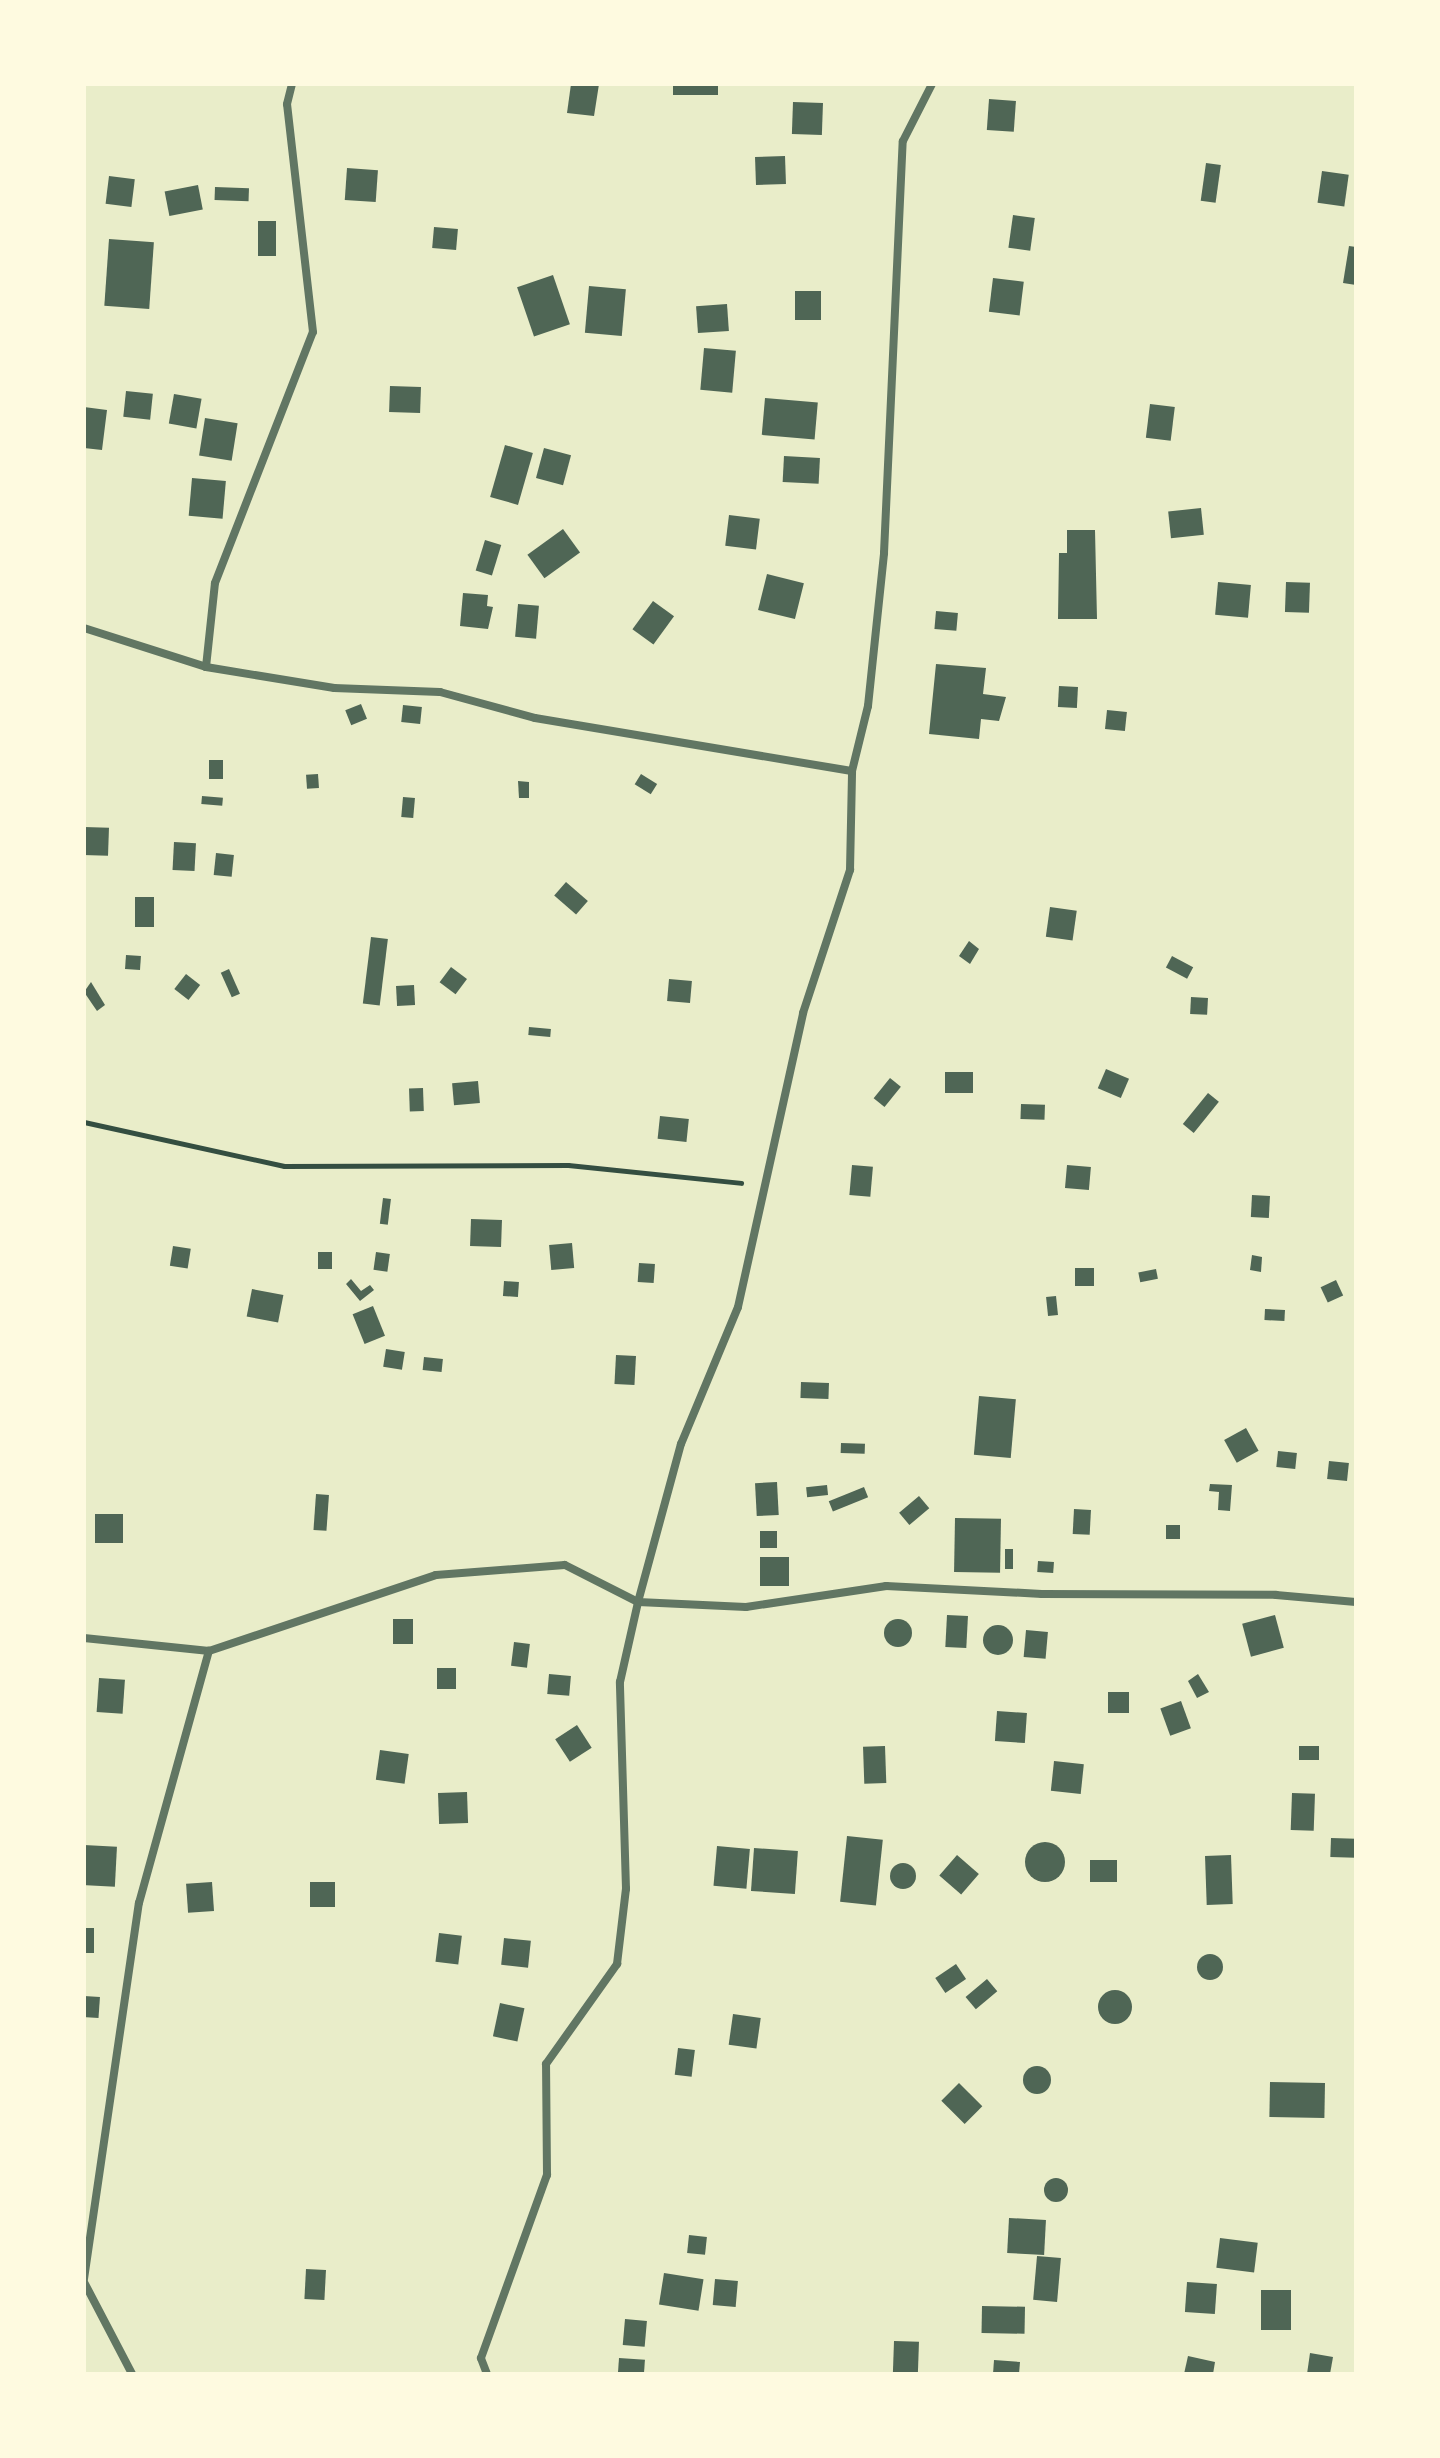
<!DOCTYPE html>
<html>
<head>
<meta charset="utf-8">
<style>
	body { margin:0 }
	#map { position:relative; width:1440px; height:2458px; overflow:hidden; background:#e9edc9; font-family:Arial,sans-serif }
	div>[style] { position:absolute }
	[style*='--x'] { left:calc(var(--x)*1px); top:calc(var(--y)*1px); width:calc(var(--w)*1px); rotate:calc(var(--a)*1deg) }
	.building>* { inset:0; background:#4f6655; transform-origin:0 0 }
	.round { border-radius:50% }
	.path>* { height:5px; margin:-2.5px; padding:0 2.5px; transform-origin:2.5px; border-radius:2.5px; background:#344e41 }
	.minor>* { height:8px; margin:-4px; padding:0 4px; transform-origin:4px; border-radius:4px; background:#617663 }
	span { translate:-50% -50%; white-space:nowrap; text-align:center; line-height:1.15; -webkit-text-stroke:8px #fefae0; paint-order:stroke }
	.frame { position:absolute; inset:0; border:86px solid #fefae0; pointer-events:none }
</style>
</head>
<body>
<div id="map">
	<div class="building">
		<i style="clip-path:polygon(571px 84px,599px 84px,594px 116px,567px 113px)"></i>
		<i style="left:673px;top:84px;width:45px;height:11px"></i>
		<i style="left:989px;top:99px;width:27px;height:31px;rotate:4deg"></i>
		<i style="left:793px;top:102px;width:30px;height:32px;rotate:2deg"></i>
		<i style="left:785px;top:156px;width:28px;height:30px;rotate:88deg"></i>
		<i style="left:1206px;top:163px;width:15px;height:38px;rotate:8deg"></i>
		<i style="left:347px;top:168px;width:31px;height:32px;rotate:4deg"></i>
		<i style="left:1322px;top:171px;width:27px;height:32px;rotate:8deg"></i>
		<i style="left:109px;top:176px;width:26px;height:28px;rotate:7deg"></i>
		<i style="left:198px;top:185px;width:25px;height:34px;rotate:79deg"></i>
		<i style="left:215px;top:187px;width:34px;height:13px;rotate:2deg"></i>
		<i style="left:1013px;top:215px;width:22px;height:33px;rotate:8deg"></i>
		<i style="left:258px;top:221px;width:18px;height:35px"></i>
		<i style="left:434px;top:227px;width:24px;height:21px;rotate:5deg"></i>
		<i style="left:109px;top:239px;width:45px;height:67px;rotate:4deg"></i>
		<i style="clip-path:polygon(1349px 246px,1356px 247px,1356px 285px,1343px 283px)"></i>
		<i style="left:553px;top:275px;width:52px;height:38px;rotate:71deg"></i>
		<i style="left:993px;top:278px;width:31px;height:34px;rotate:7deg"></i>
		<i style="left:589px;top:286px;width:37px;height:47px;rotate:5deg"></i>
		<i style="left:795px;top:291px;width:26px;height:29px"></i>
		<i style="left:727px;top:304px;width:27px;height:31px;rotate:86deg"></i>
		<i style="left:704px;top:348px;width:32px;height:42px;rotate:5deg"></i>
		<i style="left:390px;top:386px;width:31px;height:26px;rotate:2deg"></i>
		<i style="left:126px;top:391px;width:27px;height:26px;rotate:6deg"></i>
		<i style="left:174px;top:394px;width:28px;height:30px;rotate:10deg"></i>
		<i style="left:765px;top:398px;width:53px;height:37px;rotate:5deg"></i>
		<i style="left:1150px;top:404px;width:25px;height:34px;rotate:7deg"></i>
		<i style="clip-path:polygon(84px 407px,107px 410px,102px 450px,84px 448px)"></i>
		<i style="left:205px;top:418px;width:33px;height:38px;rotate:9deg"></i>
		<i style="left:505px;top:445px;width:29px;height:54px;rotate:16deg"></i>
		<i style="left:544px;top:448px;width:28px;height:31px;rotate:15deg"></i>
		<i style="left:784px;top:456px;width:36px;height:26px;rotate:3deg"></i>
		<i style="left:192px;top:478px;width:34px;height:38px;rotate:5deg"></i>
		<i style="left:1201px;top:508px;width:27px;height:33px;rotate:84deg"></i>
		<i style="left:729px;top:515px;width:31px;height:31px;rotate:7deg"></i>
		<i style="left:563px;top:529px;width:29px;height:44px;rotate:54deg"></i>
		<i style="clip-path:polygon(1067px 530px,1095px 530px,1097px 619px,1058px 619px,1059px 553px,1067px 553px)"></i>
		<i style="left:485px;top:540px;width:17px;height:32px;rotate:17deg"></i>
		<i style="left:767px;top:574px;width:38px;height:37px;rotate:14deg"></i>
		<i style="left:1218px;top:582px;width:33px;height:33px;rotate:5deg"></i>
		<i style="left:1286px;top:582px;width:24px;height:30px;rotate:2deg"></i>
		<i style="clip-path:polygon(463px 593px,488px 595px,487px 606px,493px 607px,488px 629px,460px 626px)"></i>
		<i style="left:653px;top:601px;width:26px;height:35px;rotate:36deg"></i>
		<i style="left:518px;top:604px;width:21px;height:33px;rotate:5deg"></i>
		<i style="left:936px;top:611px;width:22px;height:18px;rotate:5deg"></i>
		<i style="clip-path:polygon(936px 664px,986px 668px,983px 694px,1006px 697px,999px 721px,981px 719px,979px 739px,929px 734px)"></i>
		<i style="left:1059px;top:686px;width:19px;height:21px;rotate:3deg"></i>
		<i style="left:361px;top:704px;width:16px;height:17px;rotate:68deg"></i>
		<i style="left:403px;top:705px;width:19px;height:17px;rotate:6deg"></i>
		<i style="left:1107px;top:710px;width:20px;height:19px;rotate:6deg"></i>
		<i style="left:209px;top:760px;width:14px;height:19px"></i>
		<i style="left:318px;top:774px;width:14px;height:12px;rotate:86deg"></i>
		<i style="left:641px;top:774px;width:19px;height:12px;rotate:32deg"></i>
		<i style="clip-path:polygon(518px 781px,529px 782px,529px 798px,519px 798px)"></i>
		<i style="left:202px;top:796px;width:21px;height:8px;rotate:5deg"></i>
		<i style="left:403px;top:797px;width:12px;height:20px;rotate:5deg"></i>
		<i style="left:84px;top:827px;width:25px;height:28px;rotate:2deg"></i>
		<i style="left:174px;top:842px;width:22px;height:28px;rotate:3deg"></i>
		<i style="left:216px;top:853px;width:18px;height:22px;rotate:6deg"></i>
		<i style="left:566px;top:882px;width:29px;height:18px;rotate:41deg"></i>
		<i style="left:135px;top:897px;width:19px;height:30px"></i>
		<i style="left:1050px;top:907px;width:27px;height:30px;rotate:8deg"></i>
		<i style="left:371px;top:937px;width:17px;height:67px;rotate:7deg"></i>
		<i style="clip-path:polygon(969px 941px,979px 949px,970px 964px,959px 956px)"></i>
		<i style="left:126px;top:955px;width:15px;height:14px;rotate:4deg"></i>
		<i style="left:1172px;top:956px;width:24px;height:13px;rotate:28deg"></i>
		<i style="left:451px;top:967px;width:20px;height:19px;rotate:37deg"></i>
		<i style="left:229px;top:969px;width:27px;height:9px;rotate:66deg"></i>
		<i style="left:186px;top:974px;width:18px;height:19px;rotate:38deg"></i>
		<i style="left:669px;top:979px;width:23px;height:22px;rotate:5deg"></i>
		<i style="clip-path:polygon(91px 982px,105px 1005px,97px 1011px,84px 992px)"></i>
		<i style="left:414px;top:985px;width:20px;height:18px;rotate:87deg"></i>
		<i style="left:1191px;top:997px;width:17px;height:17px;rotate:3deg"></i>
		<i style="left:529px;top:1027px;width:22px;height:8px;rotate:5deg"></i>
		<i style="left:1106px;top:1069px;width:25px;height:21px;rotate:23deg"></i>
		<i style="left:945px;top:1072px;width:28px;height:21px"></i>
		<i style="left:890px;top:1078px;width:14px;height:26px;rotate:39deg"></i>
		<i style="left:478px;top:1081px;width:22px;height:26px;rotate:85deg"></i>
		<i style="left:423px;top:1088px;width:23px;height:14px;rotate:88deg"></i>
		<i style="left:1208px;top:1093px;width:14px;height:40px;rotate:39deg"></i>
		<i style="left:1021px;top:1104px;width:24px;height:15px;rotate:2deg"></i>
		<i style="left:660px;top:1116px;width:29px;height:23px;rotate:6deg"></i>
		<i style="left:852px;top:1165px;width:21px;height:30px;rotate:5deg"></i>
		<i style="left:1067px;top:1165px;width:24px;height:23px;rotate:5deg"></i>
		<i style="left:1252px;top:1195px;width:18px;height:22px;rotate:3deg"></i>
		<i style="left:383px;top:1198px;width:8px;height:26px;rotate:7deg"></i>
		<i style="left:471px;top:1219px;width:31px;height:27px;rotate:2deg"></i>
		<i style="left:572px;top:1243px;width:25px;height:23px;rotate:85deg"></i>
		<i style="left:173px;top:1246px;width:18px;height:20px;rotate:9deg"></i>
		<i style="left:318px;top:1252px;width:14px;height:17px"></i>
		<i style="left:376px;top:1252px;width:14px;height:18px;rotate:8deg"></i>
		<i style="clip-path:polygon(1252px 1255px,1262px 1257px,1261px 1272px,1250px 1270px)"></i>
		<i style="left:639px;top:1263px;width:16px;height:19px;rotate:4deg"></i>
		<i style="left:1094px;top:1268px;width:18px;height:19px;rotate:90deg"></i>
		<i style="left:1156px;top:1269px;width:10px;height:18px;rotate:79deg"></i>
		<i style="clip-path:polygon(351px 1279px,361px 1291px,370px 1285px,374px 1290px,360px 1301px,346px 1284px)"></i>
		<i style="left:1336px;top:1280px;width:17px;height:17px;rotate:65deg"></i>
		<i style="left:504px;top:1281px;width:15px;height:15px;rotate:4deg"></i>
		<i style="left:252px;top:1289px;width:32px;height:28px;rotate:11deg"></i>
		<i style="left:1056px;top:1296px;width:19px;height:10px;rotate:84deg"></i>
		<i style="left:373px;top:1306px;width:32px;height:22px;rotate:68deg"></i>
		<i style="left:1265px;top:1309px;width:20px;height:11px;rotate:3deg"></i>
		<i style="left:386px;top:1349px;width:19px;height:18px;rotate:9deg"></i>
		<i style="left:616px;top:1355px;width:20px;height:29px;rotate:3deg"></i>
		<i style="left:424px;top:1357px;width:19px;height:13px;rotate:6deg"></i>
		<i style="left:801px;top:1382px;width:28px;height:16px;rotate:2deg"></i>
		<i style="left:979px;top:1396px;width:37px;height:59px;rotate:5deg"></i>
		<i style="left:1246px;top:1428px;width:26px;height:25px;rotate:61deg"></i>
		<i style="left:841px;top:1443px;width:24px;height:10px;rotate:2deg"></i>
		<i style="left:1278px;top:1451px;width:19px;height:16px;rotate:6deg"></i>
		<i style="left:1329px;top:1461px;width:20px;height:18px;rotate:6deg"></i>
		<i style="left:777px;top:1482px;width:33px;height:22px;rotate:87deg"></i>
		<i style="clip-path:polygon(1210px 1484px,1232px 1485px,1230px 1511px,1218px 1510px,1219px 1492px,1209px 1491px)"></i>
		<i style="left:827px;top:1485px;width:10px;height:21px;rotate:84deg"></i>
		<i style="left:864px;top:1487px;width:11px;height:38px;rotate:68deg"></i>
		<i style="left:316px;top:1494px;width:13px;height:36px;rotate:4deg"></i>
		<i style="left:919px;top:1496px;width:16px;height:26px;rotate:50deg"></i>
		<i style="left:1074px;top:1509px;width:17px;height:25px;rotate:3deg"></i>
		<i style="left:95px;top:1514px;width:28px;height:29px"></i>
		<i style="left:955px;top:1518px;width:46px;height:54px;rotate:1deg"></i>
		<i style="left:1166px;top:1525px;width:14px;height:14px"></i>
		<i style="left:760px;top:1531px;width:17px;height:17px"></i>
		<i style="left:1005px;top:1549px;width:8px;height:20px"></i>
		<i style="left:789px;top:1557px;width:29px;height:29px;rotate:90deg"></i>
		<i style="left:1038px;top:1561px;width:16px;height:11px;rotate:4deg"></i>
		<i style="left:947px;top:1615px;width:21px;height:32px;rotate:3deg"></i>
		<i style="left:1275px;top:1615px;width:34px;height:34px;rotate:75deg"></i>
		<i style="left:393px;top:1619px;width:20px;height:25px"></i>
		<i class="round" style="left:884px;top:1619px;width:28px;height:28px"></i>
		<i class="round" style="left:983px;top:1625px;width:30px;height:30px"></i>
		<i style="left:1026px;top:1630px;width:22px;height:27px;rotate:5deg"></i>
		<i style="left:514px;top:1642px;width:16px;height:24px;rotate:7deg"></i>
		<i style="left:437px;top:1668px;width:19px;height:21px"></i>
		<i style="left:549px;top:1674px;width:22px;height:20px;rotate:5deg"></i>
		<i style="clip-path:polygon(1198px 1674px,1209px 1692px,1197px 1698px,1188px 1681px)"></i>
		<i style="left:99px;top:1678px;width:26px;height:34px;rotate:4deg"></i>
		<i style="left:1108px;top:1692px;width:21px;height:21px"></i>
		<i style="left:1181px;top:1701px;width:29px;height:22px;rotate:70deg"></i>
		<i style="left:997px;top:1711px;width:30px;height:30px;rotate:4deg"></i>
		<i style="left:577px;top:1725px;width:27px;height:26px;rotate:57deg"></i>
		<i style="left:885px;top:1746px;width:37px;height:22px;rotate:88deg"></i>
		<i style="left:1299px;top:1746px;width:20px;height:14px"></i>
		<i style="left:380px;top:1750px;width:29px;height:30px;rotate:8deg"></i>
		<i style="left:1054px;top:1761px;width:30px;height:30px;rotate:6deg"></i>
		<i style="left:467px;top:1792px;width:31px;height:29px;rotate:88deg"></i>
		<i style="left:1292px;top:1793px;width:23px;height:37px;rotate:2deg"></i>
		<i style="left:847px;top:1836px;width:36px;height:66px;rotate:6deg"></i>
		<i style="left:1331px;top:1838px;width:25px;height:19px;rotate:2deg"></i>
		<i class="round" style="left:1025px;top:1842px;width:40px;height:40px"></i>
		<i style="left:84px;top:1845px;width:33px;height:40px;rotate:3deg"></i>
		<i style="left:717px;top:1846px;width:33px;height:40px;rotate:5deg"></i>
		<i style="left:754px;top:1848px;width:44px;height:43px;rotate:4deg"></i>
		<i style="left:957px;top:1855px;width:29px;height:27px;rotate:41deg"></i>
		<i style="left:1231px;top:1855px;width:49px;height:26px;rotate:88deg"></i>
		<i style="left:1090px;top:1860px;width:27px;height:22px"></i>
		<i class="round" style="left:890px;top:1863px;width:26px;height:26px"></i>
		<i style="left:212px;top:1882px;width:29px;height:26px;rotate:86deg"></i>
		<i style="left:310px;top:1882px;width:25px;height:25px"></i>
		<i style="left:84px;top:1928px;width:10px;height:25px"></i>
		<i style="left:439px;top:1933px;width:23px;height:29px;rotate:7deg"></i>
		<i style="left:504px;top:1938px;width:27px;height:27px;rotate:6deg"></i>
		<i class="round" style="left:1197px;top:1954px;width:26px;height:26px"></i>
		<i style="left:956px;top:1964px;width:18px;height:25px;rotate:56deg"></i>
		<i style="left:987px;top:1979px;width:16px;height:28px;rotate:50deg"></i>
		<i class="round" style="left:1098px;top:1990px;width:34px;height:34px"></i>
		<i style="left:84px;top:1996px;width:16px;height:21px;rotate:4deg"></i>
		<i style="left:500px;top:2003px;width:25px;height:34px;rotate:12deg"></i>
		<i style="left:733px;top:2014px;width:28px;height:31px;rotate:8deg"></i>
		<i style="left:678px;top:2048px;width:17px;height:27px;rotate:7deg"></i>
		<i class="round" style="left:1023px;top:2066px;width:28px;height:28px"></i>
		<i style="left:1270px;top:2082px;width:55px;height:35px;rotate:1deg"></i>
		<i style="left:959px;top:2083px;width:33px;height:25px;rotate:45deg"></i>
		<i class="round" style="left:1044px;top:2178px;width:24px;height:24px"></i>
		<i style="left:1009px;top:2218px;width:37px;height:35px;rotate:3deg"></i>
		<i style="left:689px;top:2235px;width:18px;height:18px;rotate:6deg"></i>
		<i style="left:1220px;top:2238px;width:38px;height:30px;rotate:7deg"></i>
		<i style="left:1037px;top:2256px;width:24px;height:44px;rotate:5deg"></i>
		<i style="left:306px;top:2269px;width:20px;height:30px;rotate:3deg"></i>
		<i style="left:664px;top:2273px;width:40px;height:32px;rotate:9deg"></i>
		<i style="left:715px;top:2279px;width:23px;height:26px;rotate:5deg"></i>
		<i style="left:1187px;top:2282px;width:30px;height:30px;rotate:4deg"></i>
		<i style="left:1261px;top:2290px;width:30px;height:40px"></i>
		<i style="left:982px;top:2306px;width:43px;height:27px;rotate:1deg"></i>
		<i style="left:625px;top:2319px;width:22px;height:26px;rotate:5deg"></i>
		<i style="left:894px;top:2341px;width:25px;height:33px;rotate:2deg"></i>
		<i style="clip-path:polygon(1310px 2353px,1333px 2357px,1330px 2374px,1307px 2374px)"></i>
		<i style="clip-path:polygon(1188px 2356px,1215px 2362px,1213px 2374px,1184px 2374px)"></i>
		<i style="left:619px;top:2358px;width:26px;height:16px;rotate:4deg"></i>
		<i style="clip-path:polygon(994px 2360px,1020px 2362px,1019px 2374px,993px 2374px)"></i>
	</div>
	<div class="path">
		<i style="--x:84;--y:1122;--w:205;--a:12.4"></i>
		<i style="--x:284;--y:1166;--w:284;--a:-0.2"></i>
		<i style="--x:568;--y:1165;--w:174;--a:5.9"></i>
	</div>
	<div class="minor">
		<i style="--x:84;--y:628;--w:128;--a:17.7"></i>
		<i style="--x:206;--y:667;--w:84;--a:-83.9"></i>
		<i style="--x:215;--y:583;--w:269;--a:-68.7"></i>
		<i style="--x:313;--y:332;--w:229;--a:-96.5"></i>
		<i style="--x:287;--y:104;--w:21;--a:-76"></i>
		<i style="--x:206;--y:667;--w:130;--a:9.3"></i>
		<i style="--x:334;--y:688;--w:106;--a:2.2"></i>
		<i style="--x:440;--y:692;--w:98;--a:15.3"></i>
		<i style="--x:535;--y:718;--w:321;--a:9.5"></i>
		<i style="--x:84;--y:1638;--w:126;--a:5.9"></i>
		<i style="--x:209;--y:1651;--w:239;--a:-18.5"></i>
		<i style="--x:436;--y:1575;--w:129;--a:-4.4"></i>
		<i style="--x:565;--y:1565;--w:82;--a:26.9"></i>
		<i style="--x:638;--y:1602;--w:108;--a:2.7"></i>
		<i style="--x:746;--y:1607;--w:142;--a:-8.5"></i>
		<i style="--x:886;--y:1586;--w:156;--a:2.9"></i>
		<i style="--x:1042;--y:1594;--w:234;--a:0.2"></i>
		<i style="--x:1276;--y:1595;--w:80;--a:5"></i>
		<i style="--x:84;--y:2279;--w:380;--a:-81.7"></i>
		<i style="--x:139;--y:1903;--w:262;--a:-74.5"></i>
		<i style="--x:84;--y:2282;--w:104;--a:62.4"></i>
		<i style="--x:487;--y:2374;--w:17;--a:-111"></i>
		<i style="--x:481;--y:2358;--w:195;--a:-70.2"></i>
		<i style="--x:547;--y:2175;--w:111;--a:-90.5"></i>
		<i style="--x:546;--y:2064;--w:123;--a:-54.6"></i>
		<i style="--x:617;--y:1964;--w:76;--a:-83.2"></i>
		<i style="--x:626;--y:1889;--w:207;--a:-91.7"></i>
		<i style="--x:620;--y:1682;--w:82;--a:-77.3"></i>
		<i style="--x:638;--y:1602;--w:164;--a:-74.8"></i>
		<i style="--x:681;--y:1444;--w:148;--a:-67.4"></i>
		<i style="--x:738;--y:1307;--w:301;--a:-77.5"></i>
		<i style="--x:803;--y:1013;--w:151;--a:-71.8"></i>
		<i style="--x:850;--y:870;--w:99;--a:-88.8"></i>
		<i style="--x:852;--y:771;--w:67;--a:-76.2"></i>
		<i style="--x:868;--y:706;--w:154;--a:-84"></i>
		<i style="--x:884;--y:553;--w:412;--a:-87.4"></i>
		<i style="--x:903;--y:141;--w:64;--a:-63"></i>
	</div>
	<div class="frame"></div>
</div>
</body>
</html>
